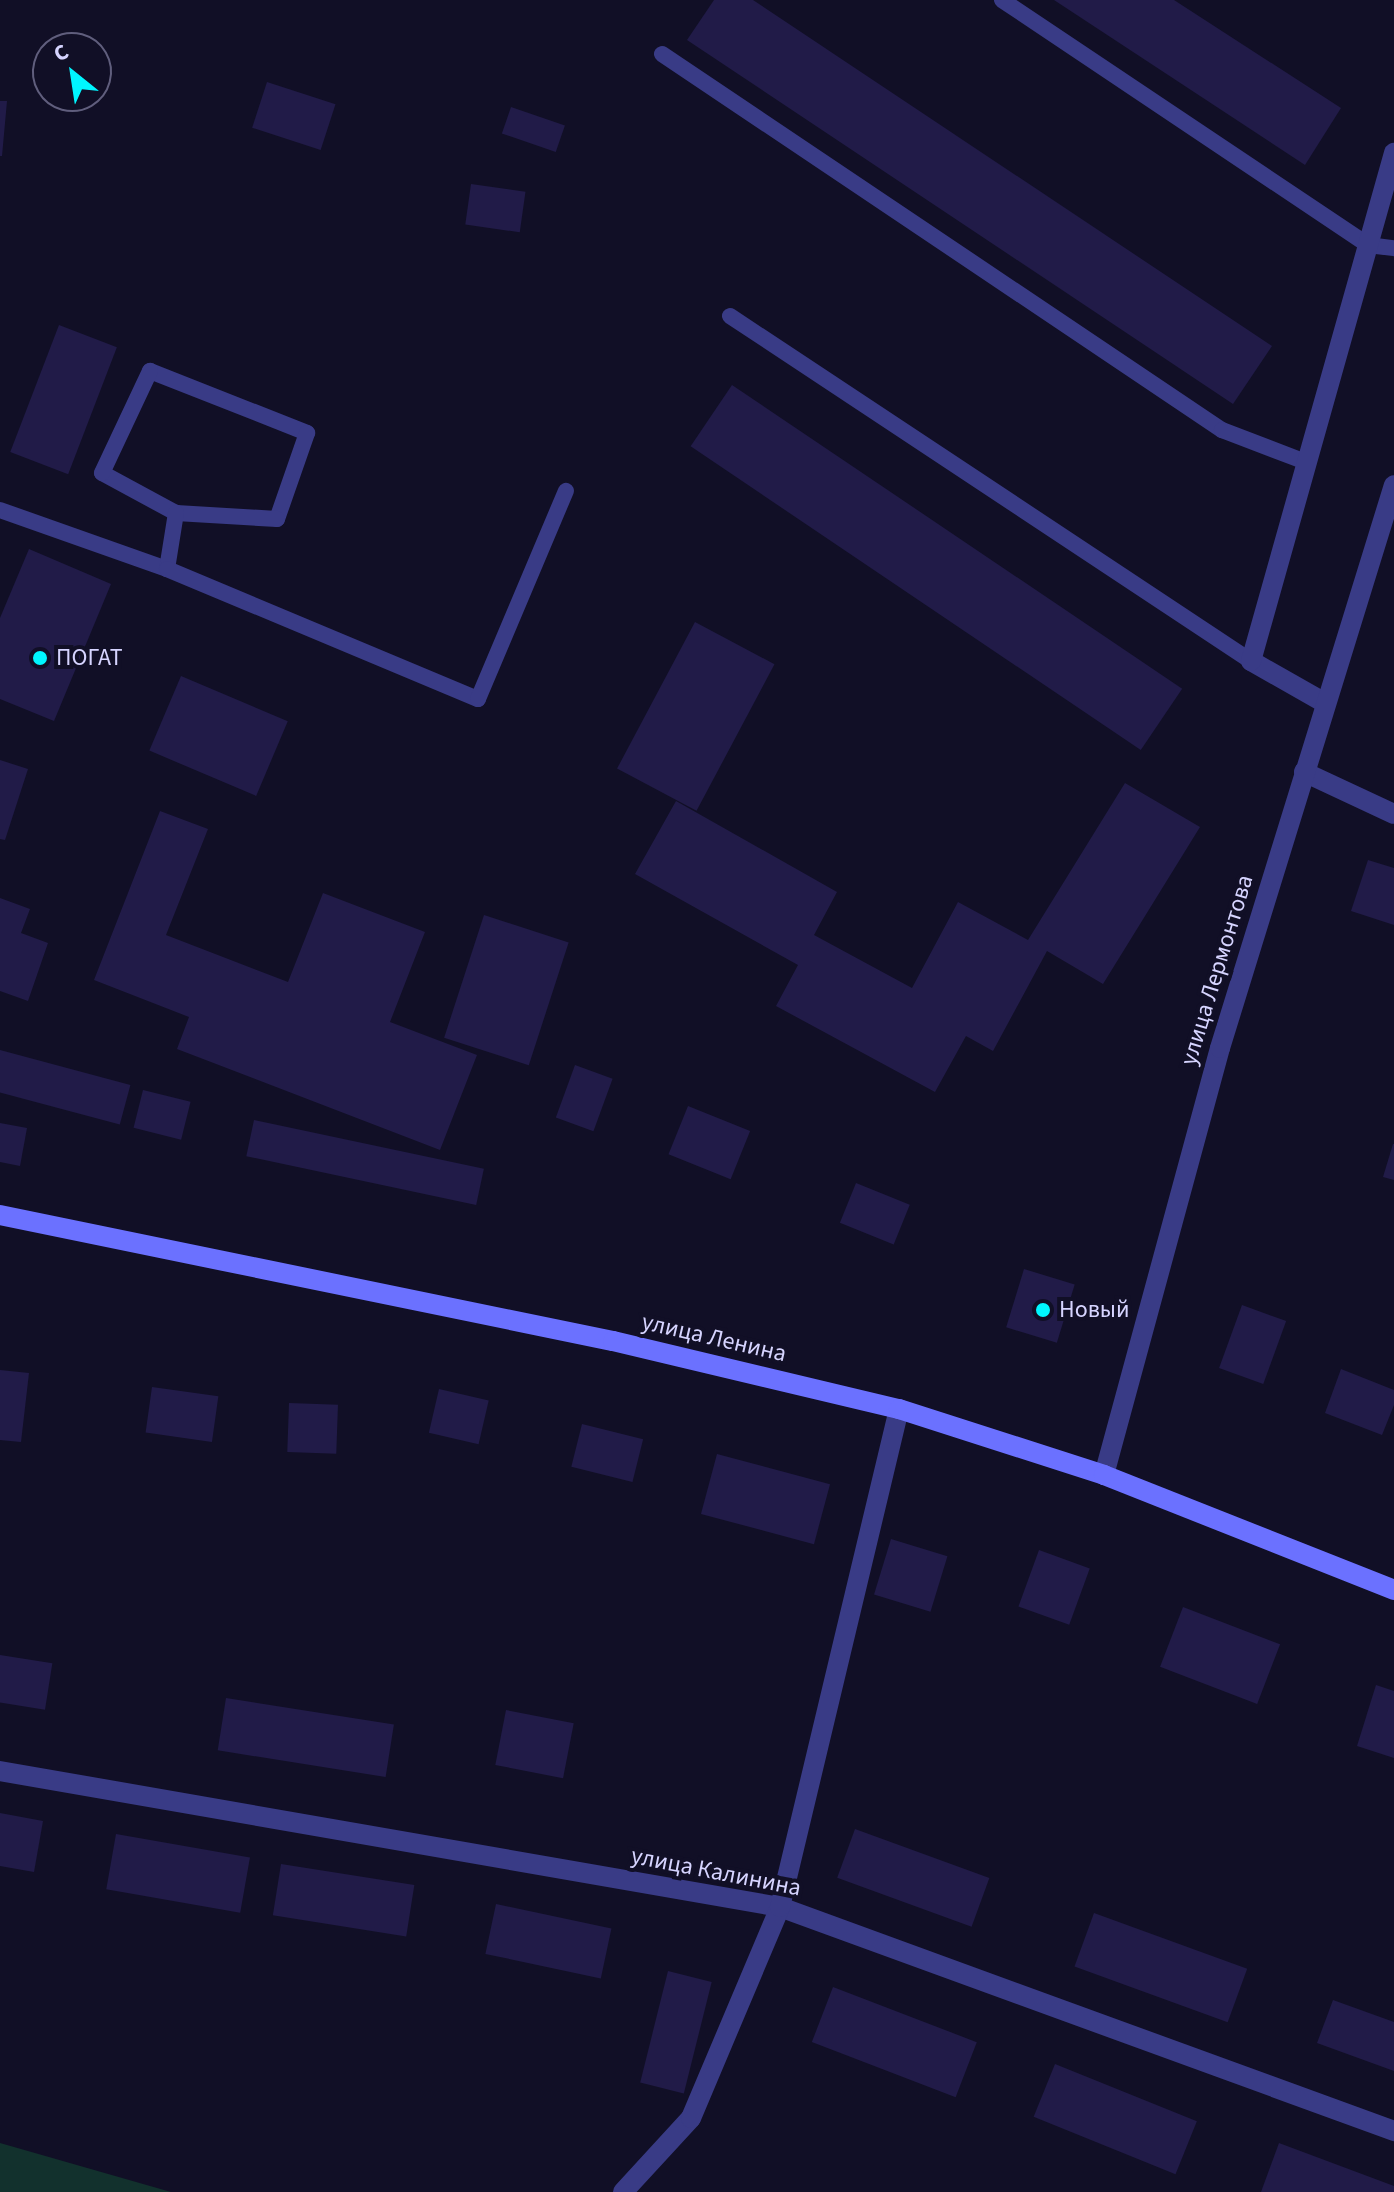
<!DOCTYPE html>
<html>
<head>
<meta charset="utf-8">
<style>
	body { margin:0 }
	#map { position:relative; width:1394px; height:2192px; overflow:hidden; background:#110f26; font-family:"Source Sans 3",sans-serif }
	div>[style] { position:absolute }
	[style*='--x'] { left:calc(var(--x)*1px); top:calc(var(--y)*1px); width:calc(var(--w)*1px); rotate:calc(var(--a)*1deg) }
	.green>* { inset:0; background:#12312d }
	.building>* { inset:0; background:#211b48; transform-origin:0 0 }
	.service>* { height:16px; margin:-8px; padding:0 8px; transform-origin:8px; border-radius:8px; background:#393b86 }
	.minor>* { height:20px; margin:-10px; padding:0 10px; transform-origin:10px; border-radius:10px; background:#393b86 }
	.tertiary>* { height:20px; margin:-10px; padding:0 10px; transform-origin:10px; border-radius:10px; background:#393b86 }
	.secondary>* { height:20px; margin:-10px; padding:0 10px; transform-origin:10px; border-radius:10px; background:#6b71ff }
	.dots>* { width:22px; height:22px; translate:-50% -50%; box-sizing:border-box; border:4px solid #110f26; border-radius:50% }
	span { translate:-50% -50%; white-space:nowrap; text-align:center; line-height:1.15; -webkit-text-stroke:8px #110f26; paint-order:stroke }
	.poi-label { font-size:24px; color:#d6d4ff }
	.left { translate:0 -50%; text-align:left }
	.street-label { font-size:24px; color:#d6d4ff }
	.north { position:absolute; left:32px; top:32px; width:80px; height:80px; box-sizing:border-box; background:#110f26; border:2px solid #605e7d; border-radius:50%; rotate:330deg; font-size:22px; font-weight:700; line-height:32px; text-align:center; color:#d6d4ff }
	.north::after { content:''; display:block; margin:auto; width:28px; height:36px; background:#00f6ff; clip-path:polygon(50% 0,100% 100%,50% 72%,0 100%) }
</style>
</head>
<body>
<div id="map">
	<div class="green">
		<i style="clip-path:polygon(0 2143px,171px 2192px,0 2192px)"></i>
	</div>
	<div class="building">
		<i style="clip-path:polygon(714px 0,753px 0,1272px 346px,1233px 404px,687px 40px)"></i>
		<i style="clip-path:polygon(1054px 0,1174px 0,1341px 108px,1305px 165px)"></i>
		<i style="left:267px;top:82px;width:72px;height:48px;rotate:18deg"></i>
		<i style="clip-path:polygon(0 101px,7px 101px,2px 156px,0 156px)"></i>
		<i style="left:511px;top:107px;width:57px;height:28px;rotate:19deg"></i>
		<i style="left:471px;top:184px;width:55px;height:41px;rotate:8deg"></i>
		<i style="left:59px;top:325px;width:62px;height:136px;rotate:21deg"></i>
		<i style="left:732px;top:385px;width:543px;height:74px;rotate:34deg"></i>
		<i style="clip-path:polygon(29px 549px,111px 584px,54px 721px,0 699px,0 618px)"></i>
		<i style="left:695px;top:622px;width:90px;height:166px;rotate:28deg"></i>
		<i style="left:181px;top:676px;width:116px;height:81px;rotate:23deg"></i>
		<i style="clip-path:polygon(0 760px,28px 769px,5px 840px,0 839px)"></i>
		<i style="clip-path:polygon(1125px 783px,1200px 827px,1103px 984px,1047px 951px,993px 1051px,966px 1036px,935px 1092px,776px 1006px,798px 965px,635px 874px,676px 801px,837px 892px,814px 935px,912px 988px,958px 902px,1028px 940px)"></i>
		<i style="clip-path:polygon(160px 811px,208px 829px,166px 935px,288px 982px,323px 893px,425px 932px,390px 1022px,477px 1055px,440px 1150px,177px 1049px,189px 1017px,94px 980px)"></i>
		<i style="clip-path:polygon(1368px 860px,1394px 868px,1394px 925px,1351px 911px)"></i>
		<i style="clip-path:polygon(0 898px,30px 909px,21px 933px,48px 943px,28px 1001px,0 991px)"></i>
		<i style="left:484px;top:915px;width:89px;height:129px;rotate:18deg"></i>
		<i style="left:0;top:1050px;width:135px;height:41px;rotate:15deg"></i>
		<i style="left:575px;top:1065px;width:40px;height:56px;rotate:20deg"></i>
		<i style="left:143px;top:1090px;width:49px;height:39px;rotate:14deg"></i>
		<i style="left:688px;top:1106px;width:67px;height:52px;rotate:22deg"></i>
		<i style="left:254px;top:1120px;width:235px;height:37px;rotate:12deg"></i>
		<i style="clip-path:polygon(0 1123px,27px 1128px,20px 1166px,0 1162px)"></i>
		<i style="clip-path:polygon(1393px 1144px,1394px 1144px,1394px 1180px,1383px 1177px)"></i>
		<i style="left:856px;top:1183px;width:58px;height:43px;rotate:22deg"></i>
		<i style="left:1024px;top:1269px;width:53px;height:61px;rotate:17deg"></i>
		<i style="left:1242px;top:1305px;width:47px;height:67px;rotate:20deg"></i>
		<i style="clip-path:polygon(1341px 1369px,1394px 1390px,1394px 1405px,1382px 1435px,1325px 1413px)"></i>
		<i style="clip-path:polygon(0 1370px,29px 1373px,21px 1442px,0 1440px)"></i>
		<i style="left:152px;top:1387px;width:67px;height:46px;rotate:8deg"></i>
		<i style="left:439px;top:1389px;width:51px;height:45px;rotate:13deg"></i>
		<i style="left:289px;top:1403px;width:49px;height:49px;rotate:2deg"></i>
		<i style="left:582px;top:1424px;width:63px;height:44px;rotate:14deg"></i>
		<i style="left:717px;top:1454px;width:117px;height:62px;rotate:15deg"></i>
		<i style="left:891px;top:1539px;width:59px;height:58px;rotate:17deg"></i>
		<i style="left:1039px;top:1550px;width:54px;height:60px;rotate:20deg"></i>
		<i style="left:1183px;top:1607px;width:104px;height:64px;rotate:21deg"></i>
		<i style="left:0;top:1655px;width:53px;height:47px;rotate:9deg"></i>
		<i style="clip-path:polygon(1376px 1685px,1394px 1691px,1394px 1758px,1357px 1746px)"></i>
		<i style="left:226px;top:1698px;width:170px;height:53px;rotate:9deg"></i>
		<i style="left:506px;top:1710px;width:69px;height:56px;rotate:11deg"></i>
		<i style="clip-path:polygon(0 1813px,43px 1821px,34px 1872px,0 1866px)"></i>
		<i style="left:855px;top:1829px;width:143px;height:52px;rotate:20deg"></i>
		<i style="left:116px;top:1834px;width:136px;height:56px;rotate:10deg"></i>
		<i style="left:281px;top:1864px;width:135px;height:52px;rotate:9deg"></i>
		<i style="left:496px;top:1904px;width:118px;height:51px;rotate:12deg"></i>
		<i style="left:1094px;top:1913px;width:163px;height:57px;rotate:20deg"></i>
		<i style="left:668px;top:1971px;width:45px;height:115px;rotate:14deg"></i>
		<i style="left:833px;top:1987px;width:154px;height:59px;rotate:21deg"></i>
		<i style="clip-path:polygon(1333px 2000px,1394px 2022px,1394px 2071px,1317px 2043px)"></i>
		<i style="left:1055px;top:2064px;width:153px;height:57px;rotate:22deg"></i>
		<i style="clip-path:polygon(1279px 2143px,1394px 2186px,1394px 2192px,1261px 2192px)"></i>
	</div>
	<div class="service">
		<i style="--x:1002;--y:0;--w:440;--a:33.8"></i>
		<i style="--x:1368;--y:245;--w:26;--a:7"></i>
		<i style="--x:662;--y:54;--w:675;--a:33.88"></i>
		<i style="--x:1222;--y:430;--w:90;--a:20.9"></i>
		<i style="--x:730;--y:316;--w:625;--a:33.51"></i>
		<i style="--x:150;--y:371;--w:169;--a:21.5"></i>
		<i style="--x:307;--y:433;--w:91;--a:109.2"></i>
		<i style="--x:277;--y:519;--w:101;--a:-176.6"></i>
		<i style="--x:176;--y:513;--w:84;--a:-151.6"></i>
		<i style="--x:102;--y:473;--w:113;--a:-64.8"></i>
		<i style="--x:0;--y:510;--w:177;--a:19.5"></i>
		<i style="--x:167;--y:569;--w:57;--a:-80.9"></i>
		<i style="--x:167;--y:569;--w:337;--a:22.7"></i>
		<i style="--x:478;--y:699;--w:226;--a:-67.1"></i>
	</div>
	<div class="minor">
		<i style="--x:1325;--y:703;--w:85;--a:-150.4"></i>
		<i style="--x:1251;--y:661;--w:528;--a:-74.28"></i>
		<i style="--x:1304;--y:772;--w:99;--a:25"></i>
		<i style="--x:0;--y:1771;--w:792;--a:9.89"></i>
		<i style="--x:780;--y:1907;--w:654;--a:20.04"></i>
		<i style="--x:623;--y:2192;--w:100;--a:-47.4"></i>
		<i style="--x:691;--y:2118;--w:229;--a:-67.1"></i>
		<i style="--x:780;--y:1907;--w:512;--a:-76.56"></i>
	</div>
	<div class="tertiary">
		<i style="--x:1104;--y:1475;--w:442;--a:-74.8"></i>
		<i style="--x:1220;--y:1048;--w:589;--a:-72.83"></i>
	</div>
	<div class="secondary">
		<i style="--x:0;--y:1215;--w:626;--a:11.62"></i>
		<i style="--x:613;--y:1341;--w:294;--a:13.4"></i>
		<i style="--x:899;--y:1409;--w:215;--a:17.8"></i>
		<i style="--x:1104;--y:1475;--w:312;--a:21.6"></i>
	</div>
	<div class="dots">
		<i style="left:40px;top:658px;background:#00f6ff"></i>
		<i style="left:1043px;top:1310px;background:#00f6ff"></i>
	</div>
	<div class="poi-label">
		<span class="left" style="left:56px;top:658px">ПОГАТ</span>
		<span class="left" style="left:1059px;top:1310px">Новый</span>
	</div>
	<div class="street-label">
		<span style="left:1217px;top:970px;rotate:-73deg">улица Лермонтова</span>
		<span style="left:714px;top:1338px;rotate:13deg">улица Ленина</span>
		<span style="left:716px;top:1872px;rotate:11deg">улица Калинина</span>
	</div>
	<div class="north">С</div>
</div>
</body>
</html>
